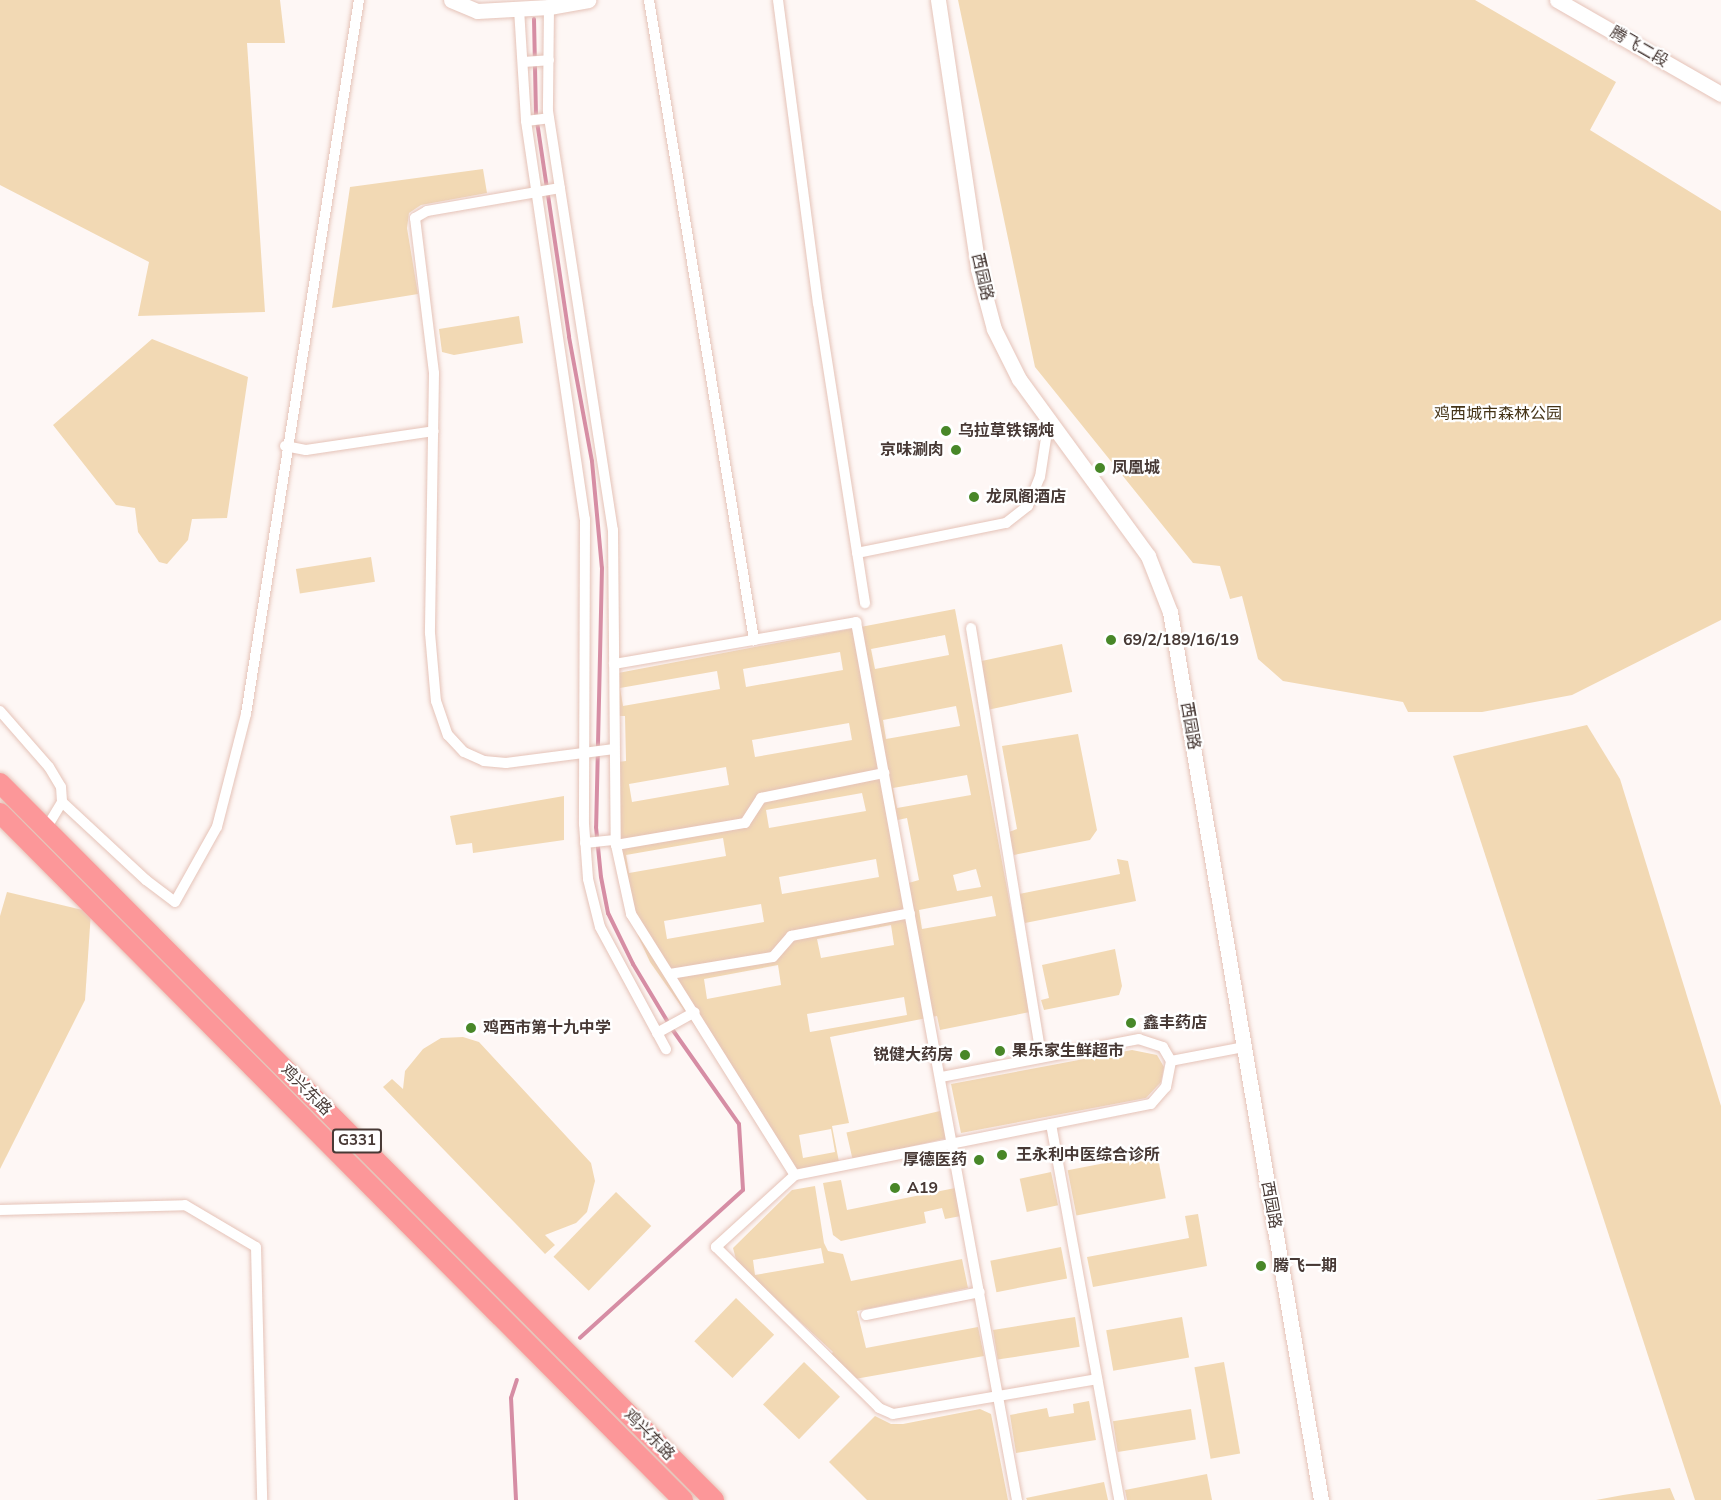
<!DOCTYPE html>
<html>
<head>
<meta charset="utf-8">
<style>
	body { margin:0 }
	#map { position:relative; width:1721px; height:1500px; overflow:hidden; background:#fef7f5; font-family:"Nunito Sans","Noto Sans SC",sans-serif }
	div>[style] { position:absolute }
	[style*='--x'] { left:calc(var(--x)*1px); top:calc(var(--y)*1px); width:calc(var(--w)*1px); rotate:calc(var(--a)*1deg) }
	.green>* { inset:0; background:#f2d9b4; transform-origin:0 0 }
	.stream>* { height:4px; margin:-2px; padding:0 2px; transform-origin:2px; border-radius:2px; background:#d68da4 }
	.roads { filter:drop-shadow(0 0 2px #e5c3b8) drop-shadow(0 0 2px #e5c3b8) }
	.street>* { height:10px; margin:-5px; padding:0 5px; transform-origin:5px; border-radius:5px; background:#fff }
	.secondary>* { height:15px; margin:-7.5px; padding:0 7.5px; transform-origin:7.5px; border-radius:7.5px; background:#fff }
	.highway>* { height:20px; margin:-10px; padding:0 10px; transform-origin:10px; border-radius:10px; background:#fc9799 }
	.dots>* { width:16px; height:16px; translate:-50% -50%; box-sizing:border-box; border:3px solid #fff; border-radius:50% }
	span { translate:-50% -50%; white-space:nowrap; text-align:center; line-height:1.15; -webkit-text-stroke:4.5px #fff; paint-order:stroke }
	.shield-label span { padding:2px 4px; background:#fff; border:2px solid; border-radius:4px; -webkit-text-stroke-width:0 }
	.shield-label { font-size:15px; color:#473935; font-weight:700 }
	.street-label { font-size:16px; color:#473935 }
	.park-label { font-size:16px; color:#453417 }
	.poi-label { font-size:16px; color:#473935; font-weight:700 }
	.left { translate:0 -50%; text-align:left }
	.right { translate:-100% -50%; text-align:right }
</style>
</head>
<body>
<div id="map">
	<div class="green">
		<i style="clip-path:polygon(0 0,280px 0,285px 43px,247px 43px,265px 312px,138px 316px,149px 262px,0 185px)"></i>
		<i style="clip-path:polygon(958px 0,1475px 0,1616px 82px,1590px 130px,1721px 211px,1721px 620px,1572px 695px,1482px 712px,1408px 712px,1403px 702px,1283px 681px,1258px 659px,1242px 596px,1230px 599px,1220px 566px,1193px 563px,1035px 367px)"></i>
		<i style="clip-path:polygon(483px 169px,487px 193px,421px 205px,409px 213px,407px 228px,418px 294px,332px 308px,350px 187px)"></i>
		<i style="clip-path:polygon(519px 316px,523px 343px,454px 355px,442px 352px,439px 329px)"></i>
		<i style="clip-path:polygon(152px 339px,248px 377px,227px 518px,192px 519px,188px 540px,167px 564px,159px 562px,138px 532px,135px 508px,116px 505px,53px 425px)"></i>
		<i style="left:371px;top:557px;width:25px;height:76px;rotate:81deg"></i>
		<i style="clip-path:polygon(evenodd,955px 609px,1030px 1012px,940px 1030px,937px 1016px,830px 1037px,849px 1123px,832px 1126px,839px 1162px,797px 1171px,650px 962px,638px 936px,619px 838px,618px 762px,626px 761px,625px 716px,617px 716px,618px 673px,955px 609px,945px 635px,949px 655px,875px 669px,871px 649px,945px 635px,955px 609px,840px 652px,843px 670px,746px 687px,743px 669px,840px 652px,955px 609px,717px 671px,720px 689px,623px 706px,620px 688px,717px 671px,955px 609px,956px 706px,960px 726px,886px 739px,883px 720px,956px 706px,955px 609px,849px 723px,852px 740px,755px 757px,752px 740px,849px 723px,955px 609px,726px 767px,729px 785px,632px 802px,629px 784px,726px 767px,955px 609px,967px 775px,971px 795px,897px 808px,893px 788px,967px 775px,955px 609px,862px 793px,866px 811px,769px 828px,766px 810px,862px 793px,955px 609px,907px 818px,919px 880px,905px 884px,893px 821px,907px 818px,955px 609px,723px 838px,726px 856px,629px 873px,626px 855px,723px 838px,955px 609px,876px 859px,879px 877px,782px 894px,779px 877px,876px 859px,955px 609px,976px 869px,981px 887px,957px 891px,953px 875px,976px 869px,955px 609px,992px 896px,996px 916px,922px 929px,919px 910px,992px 896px,955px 609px,761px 904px,764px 922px,667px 939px,664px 921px,761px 904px,955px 609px,891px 925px,894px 945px,821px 958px,817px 939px,891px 925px,955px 609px,778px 965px,781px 985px,707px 999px,704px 979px,778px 965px,955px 609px,904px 997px,907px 1015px,810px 1032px,807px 1014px,904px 997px,955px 609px,831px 1129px,835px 1152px,803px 1158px,799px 1135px,831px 1129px)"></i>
		<i style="left:1062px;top:644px;width:49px;height:87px;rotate:78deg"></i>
		<i style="clip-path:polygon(1587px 725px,1620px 779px,1721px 1106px,1721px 1500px,1695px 1500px,1453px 756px)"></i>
		<i style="clip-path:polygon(1078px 734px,1097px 830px,1090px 840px,1014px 855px,1009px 832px,1017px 829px,1002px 746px)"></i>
		<i style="clip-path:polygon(564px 796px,564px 840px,473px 853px,472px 843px,456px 845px,450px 816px)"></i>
		<i style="clip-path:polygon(1117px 859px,1128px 861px,1136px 901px,1025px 923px,1019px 894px,1120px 874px)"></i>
		<i style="clip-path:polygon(7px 892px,91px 912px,85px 1000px,0 1169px,0 916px)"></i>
		<i style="clip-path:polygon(1115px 949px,1122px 986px,1119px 995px,1044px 1010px,1041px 1000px,1049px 998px,1042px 965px)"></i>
		<i style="clip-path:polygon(463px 1037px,479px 1042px,591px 1163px,595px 1181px,587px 1212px,576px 1223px,545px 1235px,555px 1245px,545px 1254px,383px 1087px,392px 1079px,403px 1089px,405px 1071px,423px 1049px,441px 1038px)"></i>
		<i style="clip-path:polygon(1132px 1050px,1157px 1055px,1164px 1067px,1161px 1082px,1146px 1098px,961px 1133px,951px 1084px)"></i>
		<i style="left:940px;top:1111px;width:28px;height:96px;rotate:77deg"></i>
		<i style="left:1157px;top:1153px;width:46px;height:91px;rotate:79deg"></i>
		<i style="left:1051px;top:1172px;width:34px;height:32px;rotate:78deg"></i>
		<i style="clip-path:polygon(841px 1180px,847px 1210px,955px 1188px,961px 1216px,945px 1219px,942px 1208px,924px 1212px,926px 1223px,841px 1241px,833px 1235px,823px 1183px)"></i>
		<i style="clip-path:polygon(evenodd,815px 1186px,824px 1243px,828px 1251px,843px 1254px,851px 1281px,962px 1259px,968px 1288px,857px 1311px,866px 1348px,978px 1327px,984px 1356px,855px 1379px,830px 1355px,833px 1352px,737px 1263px,733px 1248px,792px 1190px,815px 1186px,821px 1248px,824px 1263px,755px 1275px,753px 1260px,821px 1248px)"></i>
		<i style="left:616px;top:1192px;width:49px;height:90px;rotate:44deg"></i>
		<i style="clip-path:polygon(1198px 1214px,1207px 1266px,1093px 1287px,1087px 1257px,1189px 1238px,1185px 1216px)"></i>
		<i style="left:1061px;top:1247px;width:32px;height:72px;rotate:79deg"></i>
		<i style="left:736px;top:1298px;width:53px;height:60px;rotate:44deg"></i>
		<i style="left:1075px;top:1317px;width:30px;height:83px;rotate:81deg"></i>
		<i style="left:1182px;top:1317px;width:41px;height:77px;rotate:80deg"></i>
		<i style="left:804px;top:1362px;width:50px;height:59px;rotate:44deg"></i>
		<i style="left:1224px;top:1362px;width:93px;height:30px;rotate:80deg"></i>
		<i style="clip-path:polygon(1089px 1401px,1096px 1440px,1016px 1453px,1010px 1415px,1047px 1408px,1049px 1417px,1074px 1413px,1073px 1404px)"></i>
		<i style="clip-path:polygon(980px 1409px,991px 1414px,1008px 1500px,867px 1500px,829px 1462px,875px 1416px,891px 1424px,903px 1424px)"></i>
		<i style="left:1191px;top:1409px;width:31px;height:79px;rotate:81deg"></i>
		<i style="clip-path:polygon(1207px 1474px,1212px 1500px,1127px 1500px,1125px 1490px)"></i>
		<i style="clip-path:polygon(1104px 1482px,1108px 1500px,1027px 1500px,1026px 1498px)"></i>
		<i style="clip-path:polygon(1670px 1488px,1675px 1500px,1596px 1500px,1623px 1495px)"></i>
	</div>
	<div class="stream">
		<i style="--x:534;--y:19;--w:96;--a:88.8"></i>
		<i style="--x:536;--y:115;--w:224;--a:81.5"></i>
		<i style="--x:569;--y:337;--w:126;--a:79.5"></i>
		<i style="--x:592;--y:461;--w:107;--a:84.7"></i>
		<i style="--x:602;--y:568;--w:259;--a:91.3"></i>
		<i style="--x:596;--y:827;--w:50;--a:84.3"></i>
		<i style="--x:601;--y:877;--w:37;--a:79"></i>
		<i style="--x:608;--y:913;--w:57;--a:63.9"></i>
		<i style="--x:633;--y:964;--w:76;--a:59"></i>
		<i style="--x:672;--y:1029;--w:116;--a:54.8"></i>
		<i style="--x:739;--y:1124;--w:66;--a:86.5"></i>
		<i style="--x:743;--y:1190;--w:220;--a:137.8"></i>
		<i style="--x:516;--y:1500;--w:102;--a:-92.8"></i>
		<i style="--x:511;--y:1398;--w:19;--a:-72"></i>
	</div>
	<div class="roads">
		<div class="street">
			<i style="--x:649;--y:0;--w:649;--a:80.68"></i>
			<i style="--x:778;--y:0;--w:306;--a:82.5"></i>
			<i style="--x:818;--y:303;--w:304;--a:81.1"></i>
			<i style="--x:549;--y:7;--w:104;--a:90.6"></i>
			<i style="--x:548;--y:111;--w:424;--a:81.2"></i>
			<i style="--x:613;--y:530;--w:315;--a:89.5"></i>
			<i style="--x:616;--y:845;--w:71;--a:77.7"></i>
			<i style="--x:631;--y:914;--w:308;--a:57.9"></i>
			<i style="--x:795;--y:1175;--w:107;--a:137.7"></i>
			<i style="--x:716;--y:1247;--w:229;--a:44.6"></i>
			<i style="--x:879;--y:1408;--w:15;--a:23"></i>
			<i style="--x:893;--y:1414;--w:207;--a:-9.7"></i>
			<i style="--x:519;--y:9;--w:112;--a:86.4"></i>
			<i style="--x:526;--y:121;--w:402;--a:81.6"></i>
			<i style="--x:585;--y:519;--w:305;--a:90.2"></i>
			<i style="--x:584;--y:824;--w:55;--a:85.8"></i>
			<i style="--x:588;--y:879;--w:49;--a:76"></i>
			<i style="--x:600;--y:927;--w:139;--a:61.6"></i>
			<i style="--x:523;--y:62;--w:26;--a:-4"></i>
			<i style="--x:526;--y:121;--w:23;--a:-7"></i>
			<i style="--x:560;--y:188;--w:135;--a:170.2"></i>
			<i style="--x:427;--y:211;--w:14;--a:150"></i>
			<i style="--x:415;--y:218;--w:156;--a:83"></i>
			<i style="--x:434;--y:373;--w:260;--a:90.9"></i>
			<i style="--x:430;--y:633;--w:68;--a:85"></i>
			<i style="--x:436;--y:701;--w:36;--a:71"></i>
			<i style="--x:448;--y:735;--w:23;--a:47"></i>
			<i style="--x:464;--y:752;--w:22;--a:24"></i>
			<i style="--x:484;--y:761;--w:22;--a:5"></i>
			<i style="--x:506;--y:763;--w:109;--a:-7.4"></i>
			<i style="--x:285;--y:446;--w:21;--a:11"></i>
			<i style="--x:306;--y:450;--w:129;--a:-8.4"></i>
			<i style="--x:857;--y:553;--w:152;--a:-11.4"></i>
			<i style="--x:1006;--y:523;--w:28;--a:-38"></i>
			<i style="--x:1028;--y:506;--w:31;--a:-68"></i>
			<i style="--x:1040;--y:477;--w:59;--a:-81.2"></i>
			<i style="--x:971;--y:628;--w:435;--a:80.7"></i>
			<i style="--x:614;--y:664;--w:246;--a:-9.8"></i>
			<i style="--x:856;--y:622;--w:893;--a:79.61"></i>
			<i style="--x:0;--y:711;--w:74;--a:48.8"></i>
			<i style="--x:49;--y:767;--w:23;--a:59"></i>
			<i style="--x:61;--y:787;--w:15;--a:86"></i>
			<i style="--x:62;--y:802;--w:31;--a:121"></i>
			<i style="--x:62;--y:802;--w:115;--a:42.9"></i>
			<i style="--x:146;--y:880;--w:36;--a:37"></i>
			<i style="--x:175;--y:902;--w:86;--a:-60.8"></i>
			<i style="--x:217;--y:827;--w:117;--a:-75.6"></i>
			<i style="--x:246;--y:714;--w:723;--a:-81.01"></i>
			<i style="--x:585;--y:843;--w:30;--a:-6"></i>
			<i style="--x:616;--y:845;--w:131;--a:-9.7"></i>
			<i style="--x:745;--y:823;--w:30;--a:-57"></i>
			<i style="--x:761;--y:798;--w:126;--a:-11.5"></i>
			<i style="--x:670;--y:974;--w:104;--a:-9.4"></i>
			<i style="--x:773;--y:957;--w:28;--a:-49"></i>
			<i style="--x:791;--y:936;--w:121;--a:-10.9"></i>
			<i style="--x:657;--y:1033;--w:43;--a:-28.9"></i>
			<i style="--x:1171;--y:1061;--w:74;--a:-10.9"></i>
			<i style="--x:1051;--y:1124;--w:382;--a:79.7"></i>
			<i style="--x:795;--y:1175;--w:363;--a:-11.3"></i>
			<i style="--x:1151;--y:1104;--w:23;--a:-49"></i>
			<i style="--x:1166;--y:1087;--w:26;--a:-79"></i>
			<i style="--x:1171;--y:1061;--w:16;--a:-120"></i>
			<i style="--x:1163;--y:1047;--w:25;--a:-162"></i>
			<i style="--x:1139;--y:1039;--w:202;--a:169.1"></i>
			<i style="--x:0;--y:1210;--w:185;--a:-1.5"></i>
			<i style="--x:185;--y:1205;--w:82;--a:30.6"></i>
			<i style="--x:256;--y:1247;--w:253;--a:88.6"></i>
			<i style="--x:866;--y:1315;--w:116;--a:-11.4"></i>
		</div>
		<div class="secondary">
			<i style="--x:451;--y:0;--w:28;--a:23"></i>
			<i style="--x:477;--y:11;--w:72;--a:-3.2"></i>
			<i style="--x:549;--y:7;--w:40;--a:-10"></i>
			<i style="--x:938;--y:0;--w:272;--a:81.5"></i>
			<i style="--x:978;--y:269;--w:62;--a:75.1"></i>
			<i style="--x:994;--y:329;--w:56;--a:63.4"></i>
			<i style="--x:1019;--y:379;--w:219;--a:53.9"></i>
			<i style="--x:1148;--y:556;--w:60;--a:68.6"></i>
			<i style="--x:1170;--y:612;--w:901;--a:80.35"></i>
			<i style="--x:1557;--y:0;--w:189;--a:29.8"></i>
		</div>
		<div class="highway">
			<i style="--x:0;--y:783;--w:1012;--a:45.12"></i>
			<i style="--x:0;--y:813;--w:969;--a:45.17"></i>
		</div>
	</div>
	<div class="dots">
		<i style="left:946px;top:431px;background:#488728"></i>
		<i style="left:956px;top:450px;background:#488728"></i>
		<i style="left:1100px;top:468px;background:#488728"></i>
		<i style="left:974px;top:497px;background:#488728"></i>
		<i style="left:1111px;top:640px;background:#488728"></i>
		<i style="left:1131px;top:1023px;background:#488728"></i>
		<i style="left:471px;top:1028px;background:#488728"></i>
		<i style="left:1000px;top:1051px;background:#488728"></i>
		<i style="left:965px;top:1055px;background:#488728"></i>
		<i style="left:1002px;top:1155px;background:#488728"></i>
		<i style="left:979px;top:1160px;background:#488728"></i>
		<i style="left:895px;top:1188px;background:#488728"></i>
		<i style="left:1261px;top:1266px;background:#488728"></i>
	</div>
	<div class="shield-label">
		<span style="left:357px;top:1141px">G331</span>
	</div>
	<div class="street-label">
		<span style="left:1639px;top:47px;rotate:30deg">腾飞二段</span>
		<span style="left:982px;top:277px;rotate:77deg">西园路</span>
		<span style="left:1190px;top:726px;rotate:80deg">西园路</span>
		<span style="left:306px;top:1090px;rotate:45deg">鸡兴东路</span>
		<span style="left:1271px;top:1205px;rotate:80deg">西园路</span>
		<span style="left:649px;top:1435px;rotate:45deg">鸡兴东路</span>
	</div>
	<div class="park-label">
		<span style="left:1498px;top:414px">鸡西城市森林公园</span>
	</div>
	<div class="poi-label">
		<span class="left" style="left:958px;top:431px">乌拉草铁锅炖</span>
		<span class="right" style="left:944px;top:450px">京味涮肉</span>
		<span class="left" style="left:1112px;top:468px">凤凰城</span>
		<span class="left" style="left:986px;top:497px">龙凤阁酒店</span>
		<span class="left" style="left:1123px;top:640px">69/2/189/16/19</span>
		<span class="left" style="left:1143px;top:1023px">鑫丰药店</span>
		<span class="left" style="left:483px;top:1028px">鸡西市第十九中学</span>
		<span class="left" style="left:1012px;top:1051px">果乐家生鲜超市</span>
		<span class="right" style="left:953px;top:1055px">锐健大药房</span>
		<span class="left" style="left:1016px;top:1155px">王永利中医综合诊所</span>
		<span class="right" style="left:967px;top:1160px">厚德医药</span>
		<span class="left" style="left:907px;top:1188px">A19</span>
		<span class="left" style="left:1273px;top:1266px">腾飞一期</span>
	</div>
</div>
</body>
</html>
